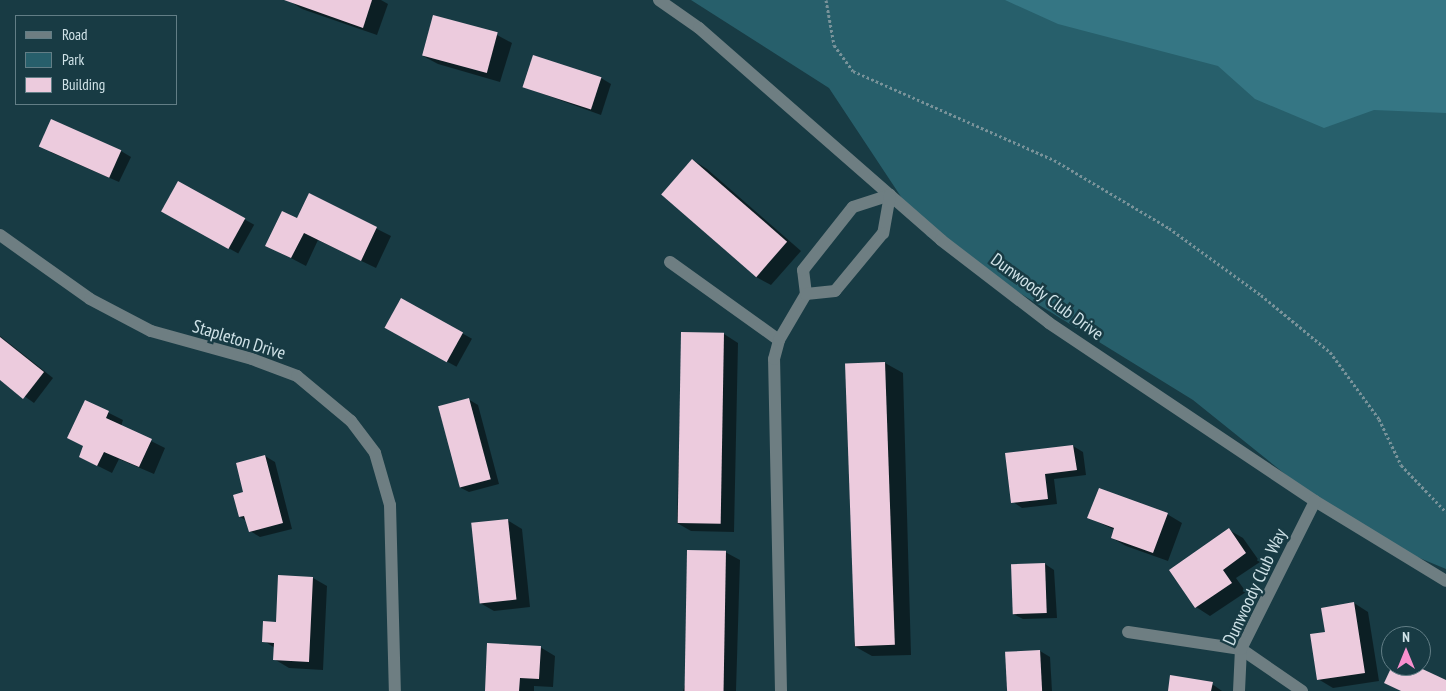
<!DOCTYPE html>
<html>
<head>
<meta charset="utf-8">
<style>
	body { margin:0 }
	#map { position:relative; width:1446px; height:691px; overflow:hidden; background:#183b44; font-family:"PT Sans Narrow",sans-serif }
	div>[style] { position:absolute }
	[style*='--x'] { left:calc(var(--x)*1px); top:calc(var(--y)*1px); width:calc(var(--w)*1px); rotate:calc(var(--a)*1deg) }
	.green>* { inset:0; background:#275f6b }
	.forest>* { inset:0; background:#357684 }
	.shadow>* { inset:0; background:#0007; transform-origin:0 0 }
	.building>* { inset:0; background:#eccbdd; transform-origin:0 0 }
	.path>* { height:3px; margin-top:-1.5px; transform-origin:0; background:repeating-linear-gradient(90deg,#79939a 0 2.5px,transparent 0 5px) }
	.minor>* { height:12px; margin:-6px; padding:0 6px; transform-origin:6px; border-radius:6px; background:#6e7e82 }
	span { translate:-50% -50%; white-space:nowrap; text-align:center; line-height:1.15; -webkit-text-stroke:5px #183b44; paint-order:stroke }
	.street-label { font-size:18px; color:#d0e3e8 }
	.legend { position:absolute; left:15px; top:15px; width:162px; height:90px; box-sizing:border-box; background:#183b44; border:1px solid #627e86; margin:0; padding:6px 9px; list-style:none; font-size:15px; color:#d0e3e8 }
	.legend li { display:flex; align-items:center; gap:10px; height:25px }
	.legend b { width:25px; border:1px solid #627e86 }
	.north { position:absolute; left:1381px; top:626px; width:50px; height:50px; box-sizing:border-box; background:#183b44; border:1px solid #627e86; border-radius:50%; rotate:0deg; font-size:14px; font-weight:700; line-height:20px; text-align:center; color:#d0e3e8 }
	.north::after { content:''; display:block; margin:auto; width:18px; height:22px; background:#f790ce; clip-path:polygon(50% 0,100% 100%,50% 72%,0 100%) }
</style>
</head>
<body>
<div id="map">
	<div class="green">
		<i style="clip-path:polygon(691px 0,1446px 0,1446px 569px,1357px 532px,1193px 400px,927px 236px,829px 88px)"></i>
	</div>
	<div class="forest">
		<i style="clip-path:polygon(1005px 0,1446px 0,1446px 113px,1374px 110px,1324px 128px,1255px 99px,1218px 66px,1058px 24px)"></i>
	</div>
	<div class="shadow">
		<i style="clip-path:polygon(288px 0,381px 0,388px 4px,377px 35px,302px 9px)"></i>
		<i style="clip-path:polygon(497px 35px,512px 43px,500px 82px,438px 64px,423px 56px)"></i>
		<i style="clip-path:polygon(601px 78px,611px 84px,601px 115px,524px 87px)"></i>
		<i style="clip-path:polygon(121px 151px,131px 157px,119px 182px,50px 152px)"></i>
		<i style="clip-path:polygon(693px 160px,707px 169px,801px 251px,771px 285px,756px 277px)"></i>
		<i style="left:179px;top:183px;width:86px;height:33px;rotate:29deg"></i>
		<i style="clip-path:polygon(310px 195px,391px 236px,376px 268px,318px 240px,306px 266px,266px 245px,297px 220px)"></i>
		<i style="left:402px;top:300px;width:80px;height:32px;rotate:29deg"></i>
		<i style="clip-path:polygon(682px 333px,724px 334px,738px 343px,734px 532px,691px 531px,677px 523px)"></i>
		<i style="clip-path:polygon(0 336px,53px 378px,34px 403px,0 379px)"></i>
		<i style="clip-path:polygon(885px 363px,903px 373px,911px 655px,872px 656px,854px 646px)"></i>
		<i style="clip-path:polygon(468px 399px,478px 405px,499px 484px,469px 492px,459px 487px)"></i>
		<i style="clip-path:polygon(85px 401px,123px 420px,121px 426px,165px 448px,154px 474px,119px 459px,112px 473px,80px 457px,85px 446px)"></i>
		<i style="clip-path:polygon(1073px 446px,1083px 452px,1086px 475px,1054px 479px,1057px 504px,1022px 508px,1013px 502px)"></i>
		<i style="clip-path:polygon(265px 456px,275px 462px,292px 529px,260px 537px,250px 531px,247px 521px,240px 517px)"></i>
		<i style="clip-path:polygon(1167px 514px,1182px 523px,1168px 561px,1126px 546px,1112px 538px,1115px 530px,1089px 518px)"></i>
		<i style="clip-path:polygon(507px 520px,522px 529px,530px 607px,494px 611px,480px 603px)"></i>
		<i style="clip-path:polygon(1229px 530px,1243px 538px,1260px 562px,1236px 578px,1246px 592px,1210px 616px,1196px 607px,1170px 570px)"></i>
		<i style="clip-path:polygon(725px 552px,740px 560px,736px 691px,683px 691px)"></i>
		<i style="clip-path:polygon(1045px 564px,1054px 570px,1057px 618px,1023px 619px,1013px 614px)"></i>
		<i style="clip-path:polygon(313px 578px,327px 586px,323px 670px,289px 668px,274px 659px,275px 648px,264px 641px)"></i>
		<i style="clip-path:polygon(1354px 603px,1368px 612px,1379px 681px,1333px 688px,1318px 679px)"></i>
		<i style="clip-path:polygon(540px 647px,555px 656px,553px 687px,534px 686px,534px 691px,486px 691px)"></i>
		<i style="clip-path:polygon(1040px 651px,1050px 657px,1052px 691px,1008px 691px)"></i>
		<i style="clip-path:polygon(1212px 684px,1222px 691px,1169px 691px)"></i>
	</div>
	<div class="building">
		<i style="clip-path:polygon(284px 0,372px 0,363px 28px)"></i>
		<i style="left:433px;top:15px;width:67px;height:42px;rotate:15deg"></i>
		<i style="left:533px;top:55px;width:72px;height:34px;rotate:18deg"></i>
		<i style="left:51px;top:119px;width:77px;height:30px;rotate:24deg"></i>
		<i style="left:692px;top:159px;width:126px;height:47px;rotate:41deg"></i>
		<i style="left:178px;top:181px;width:77px;height:35px;rotate:29deg"></i>
		<i style="clip-path:polygon(309px 193px,377px 227px,361px 261px,304px 233px,291px 258px,265px 246px,282px 211px,297px 218px)"></i>
		<i style="left:401px;top:298px;width:71px;height:34px;rotate:29deg"></i>
		<i style="left:681px;top:332px;width:43px;height:191px;rotate:1deg"></i>
		<i style="clip-path:polygon(0 337px,44px 372px,23px 399px,0 380px)"></i>
		<i style="left:885px;top:362px;width:283px;height:40px;rotate:88deg"></i>
		<i style="left:469px;top:398px;width:84px;height:32px;rotate:75deg"></i>
		<i style="clip-path:polygon(85px 400px,109px 411px,106px 418px,152px 439px,139px 467px,104px 452px,97px 466px,79px 457px,83px 446px,67px 438px)"></i>
		<i style="clip-path:polygon(1073px 445px,1077px 470px,1045px 474px,1048px 499px,1011px 503px,1005px 453px)"></i>
		<i style="clip-path:polygon(265px 455px,283px 523px,249px 532px,244px 516px,239px 517px,233px 495px,243px 492px,236px 463px)"></i>
		<i style="clip-path:polygon(1099px 488px,1168px 513px,1153px 553px,1111px 538px,1114px 528px,1087px 518px)"></i>
		<i style="left:508px;top:519px;width:81px;height:37px;rotate:84deg"></i>
		<i style="clip-path:polygon(1229px 528px,1246px 553px,1223px 570px,1232px 583px,1195px 608px,1169px 570px)"></i>
		<i style="left:687px;top:550px;width:39px;height:141px;rotate:1deg"></i>
		<i style="left:1045px;top:563px;width:50px;height:34px;rotate:88deg"></i>
		<i style="clip-path:polygon(278px 575px,313px 577px,309px 662px,273px 660px,274px 643px,262px 642px,263px 621px,276px 622px)"></i>
		<i style="clip-path:polygon(1354px 602px,1365px 673px,1317px 680px,1310px 634px,1325px 632px,1321px 608px)"></i>
		<i style="clip-path:polygon(487px 643px,541px 646px,539px 679px,520px 678px,519px 691px,485px 691px)"></i>
		<i style="left:1040px;top:650px;width:41px;height:35px;rotate:87deg"></i>
		<i style="clip-path:polygon(1392px 666px,1416px 666px,1446px 680px,1446px 691px,1401px 691px,1384px 683px)"></i>
		<i style="clip-path:polygon(1170px 675px,1213px 682px,1211px 691px,1168px 691px)"></i>
	</div>
	<div class="path">
		<i style="--x:826;--y:0;--w:46;--a:79.9"></i>
		<i style="--x:834;--y:45;--w:32;--a:54"></i>
		<i style="--x:853;--y:71;--w:220;--a:23.9"></i>
		<i style="--x:1054;--y:160;--w:134;--a:30.6"></i>
		<i style="--x:1169;--y:228;--w:114;--a:36.1"></i>
		<i style="--x:1261;--y:295;--w:89;--a:39.6"></i>
		<i style="--x:1330;--y:352;--w:83;--a:53.8"></i>
		<i style="--x:1379;--y:419;--w:51;--a:64.4"></i>
		<i style="--x:1401;--y:465;--w:65;--a:46.2"></i>
	</div>
	<div class="minor">
		<i style="--x:659;--y:0;--w:49;--a:35"></i>
		<i style="--x:699;--y:28;--w:322;--a:41.2"></i>
		<i style="--x:941;--y:240;--w:136;--a:37.5"></i>
		<i style="--x:1049;--y:323;--w:320;--a:33.8"></i>
		<i style="--x:1315;--y:501;--w:153;--a:31.4"></i>
		<i style="--x:0;--y:235;--w:110;--a:35.4"></i>
		<i style="--x:90;--y:299;--w:69;--a:27.7"></i>
		<i style="--x:151;--y:331;--w:105;--a:15.5"></i>
		<i style="--x:252;--y:359;--w:48;--a:20.7"></i>
		<i style="--x:297;--y:376;--w:70;--a:39.8"></i>
		<i style="--x:351;--y:421;--w:40;--a:53"></i>
		<i style="--x:375;--y:453;--w:54;--a:73.9"></i>
		<i style="--x:390;--y:505;--w:186;--a:88.5"></i>
		<i style="--x:670;--y:262;--w:134;--a:35.6"></i>
		<i style="--x:1128;--y:632;--w:114;--a:8.6"></i>
		<i style="--x:1241;--y:649;--w:74;--a:34.5"></i>
		<i style="--x:781;--y:691;--w:332;--a:-91.2"></i>
		<i style="--x:774;--y:359;--w:20;--a:-75"></i>
		<i style="--x:779;--y:340;--w:53;--a:-59.6"></i>
		<i style="--x:806;--y:294;--w:24;--a:-97"></i>
		<i style="--x:803;--y:270;--w:80;--a:-51.6"></i>
		<i style="--x:853;--y:207;--w:39;--a:-18"></i>
		<i style="--x:890;--y:195;--w:39;--a:100"></i>
		<i style="--x:883;--y:233;--w:75;--a:129.6"></i>
		<i style="--x:835;--y:291;--w:29;--a:174"></i>
		<i style="--x:1239;--y:691;--w:42;--a:-87.3"></i>
		<i style="--x:1241;--y:649;--w:165;--a:-63.4"></i>
	</div>
	<div class="street-label">
		<span style="left:1047px;top:297px;rotate:36deg">Dunwoody Club Drive</span>
		<span style="left:239px;top:340px;rotate:17deg">Stapleton Drive</span>
		<span style="left:1255px;top:587px;rotate:-65deg">Dunwoody Club Way</span>
	</div>
	<ul class="legend">
	<li><b style="height:6px;background:#6e7e82"></b>Road</li>
	<li><b style="height:14px;background:#275f6b"></b>Park</li>
	<li><b style="height:14px;background:#eccbdd"></b>Building</li>
	</ul>
	<div class="north">N</div>
</div>
</body>
</html>
